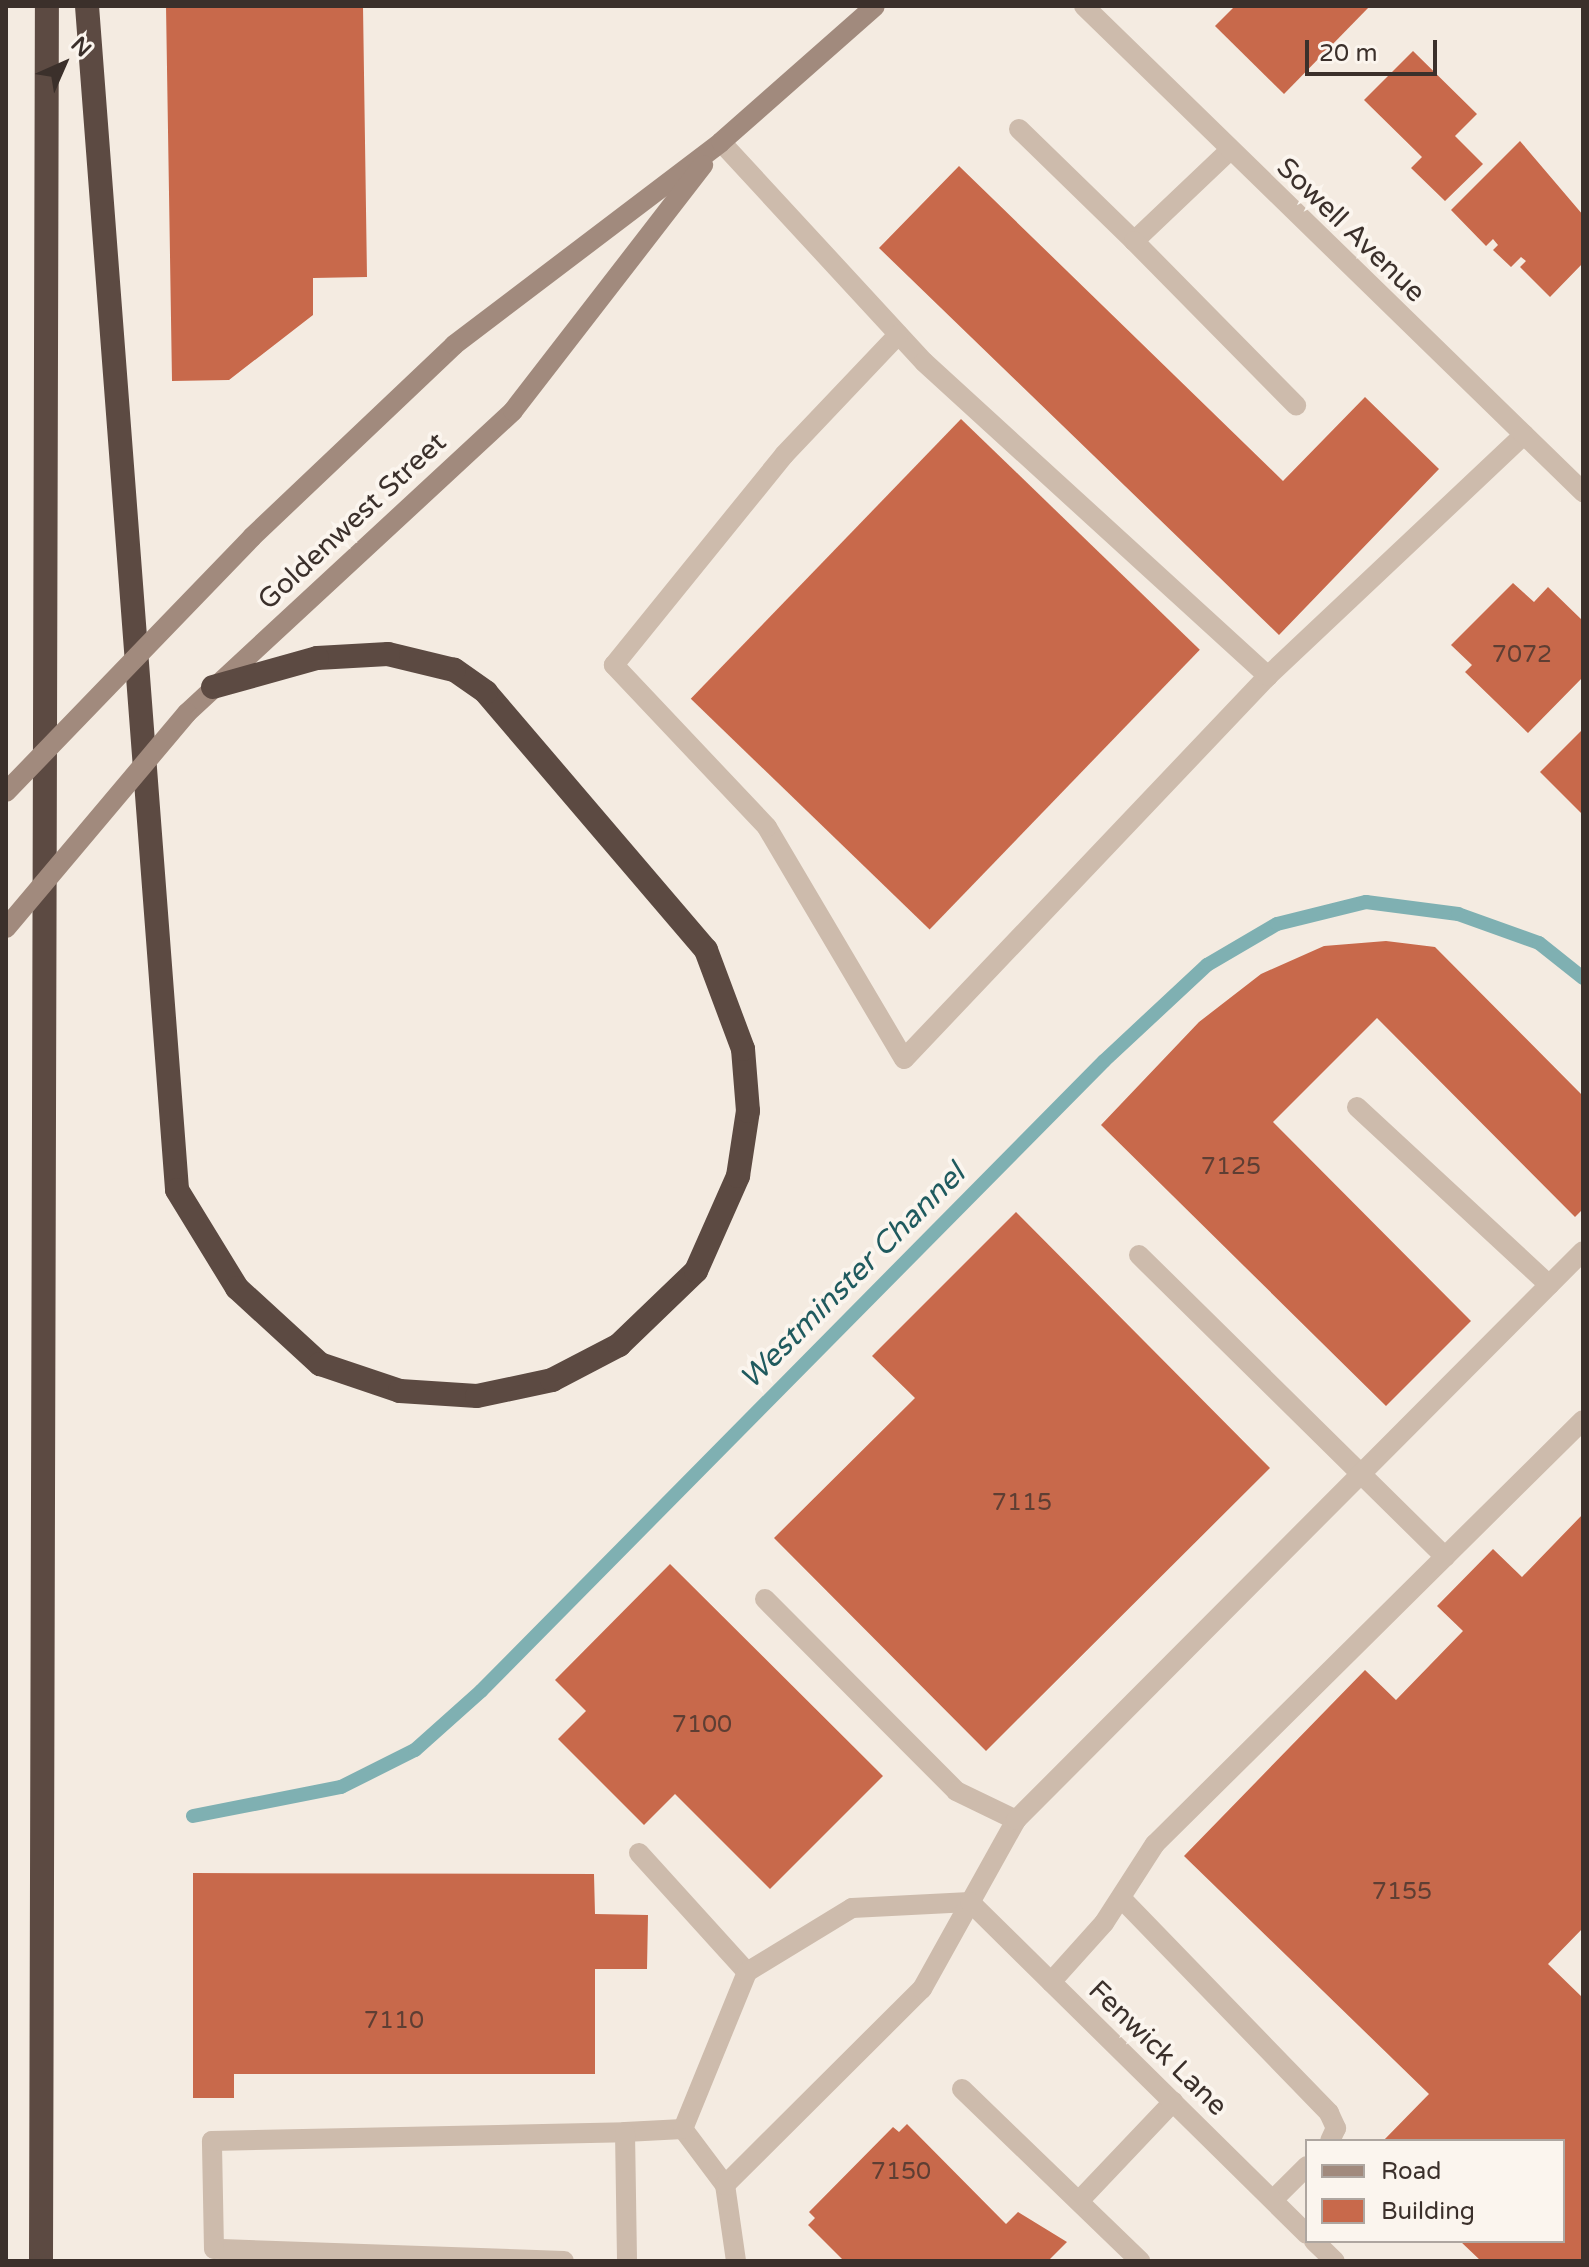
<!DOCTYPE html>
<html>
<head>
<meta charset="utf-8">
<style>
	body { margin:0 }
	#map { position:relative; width:1589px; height:2267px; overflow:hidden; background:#f4ebe1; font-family:"Varela Round",sans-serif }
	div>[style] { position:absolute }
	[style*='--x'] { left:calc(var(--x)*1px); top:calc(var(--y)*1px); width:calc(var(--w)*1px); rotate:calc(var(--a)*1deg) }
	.stream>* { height:14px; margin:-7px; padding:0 7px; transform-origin:7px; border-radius:7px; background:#7fb0b2 }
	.building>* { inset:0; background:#c8694b; transform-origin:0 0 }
	.service>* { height:20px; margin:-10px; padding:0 10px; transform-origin:10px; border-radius:10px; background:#cdbbac }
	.minor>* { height:20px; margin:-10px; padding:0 10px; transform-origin:10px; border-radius:10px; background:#cdbbac }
	.secondary>* { height:20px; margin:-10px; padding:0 10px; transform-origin:10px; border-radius:10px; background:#a18a7d }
	.motorway>* { height:24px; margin:-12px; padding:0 12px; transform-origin:12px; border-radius:12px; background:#5c4a42 }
	.secondary-bridge>* { height:20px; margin:-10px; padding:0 10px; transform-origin:10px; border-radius:10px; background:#a18a7d }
	span { translate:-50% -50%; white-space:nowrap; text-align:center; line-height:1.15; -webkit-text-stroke:8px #fbf5ee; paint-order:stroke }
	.number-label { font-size:24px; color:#5e3e33 }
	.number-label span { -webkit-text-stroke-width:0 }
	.street-label { font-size:28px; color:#3b302b }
	.water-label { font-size:30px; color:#1f5a5e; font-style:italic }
	.frame { position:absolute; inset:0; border:8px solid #3b302b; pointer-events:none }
	.legend { position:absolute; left:1305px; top:2139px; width:260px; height:104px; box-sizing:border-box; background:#fbf5ee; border:2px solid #aea6a0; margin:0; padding:10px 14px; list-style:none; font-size:24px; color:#3b302b }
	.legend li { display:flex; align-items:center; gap:16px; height:40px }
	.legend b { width:40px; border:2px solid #aea6a0 }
	.north { position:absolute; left:24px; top:24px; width:80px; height:80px; -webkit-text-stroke:6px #fbf5ee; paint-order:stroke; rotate:45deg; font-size:22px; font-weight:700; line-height:32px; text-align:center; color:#3b302b }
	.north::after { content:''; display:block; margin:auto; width:28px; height:36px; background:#3b302b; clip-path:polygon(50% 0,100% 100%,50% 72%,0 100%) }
	.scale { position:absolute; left:1305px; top:40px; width:132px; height:36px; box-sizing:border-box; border:4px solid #3b302b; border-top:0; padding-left:10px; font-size:24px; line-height:28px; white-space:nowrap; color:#3b302b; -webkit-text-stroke:6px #fbf5ee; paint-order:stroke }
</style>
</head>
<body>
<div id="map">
	<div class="stream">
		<i style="--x:193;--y:1816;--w:151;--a:-11.1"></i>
		<i style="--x:341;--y:1787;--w:83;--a:-26.6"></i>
		<i style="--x:415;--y:1750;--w:89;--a:-41.8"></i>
		<i style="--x:481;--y:1691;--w:886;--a:-45.32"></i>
		<i style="--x:1104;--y:1061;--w:141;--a:-43"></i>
		<i style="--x:1207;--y:965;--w:81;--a:-30.4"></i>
		<i style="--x:1277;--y:924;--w:92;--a:-13.9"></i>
		<i style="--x:1366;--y:902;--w:93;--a:7.4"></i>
		<i style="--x:1458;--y:914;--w:86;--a:19.7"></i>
		<i style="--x:1539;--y:943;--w:56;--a:38.5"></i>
	</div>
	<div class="building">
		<i style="clip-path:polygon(166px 6px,363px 6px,367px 277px,313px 278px,313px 315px,229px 380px,172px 381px)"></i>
		<i style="clip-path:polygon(1235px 6px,1370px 6px,1284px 94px,1215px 26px)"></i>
		<i style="clip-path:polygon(1413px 51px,1477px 114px,1455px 136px,1483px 164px,1445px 201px,1411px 168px,1422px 157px,1364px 100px)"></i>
		<i style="clip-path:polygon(1520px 141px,1583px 215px,1583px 263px,1550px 297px,1520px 267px,1526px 261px,1521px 257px,1511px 267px,1493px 250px,1498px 245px,1493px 239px,1486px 246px,1451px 210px)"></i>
		<i style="clip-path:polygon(959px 166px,1283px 481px,1365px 397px,1439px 469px,1279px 635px,879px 248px)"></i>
		<i style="left:961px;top:419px;width:332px;height:389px;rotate:44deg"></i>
		<i style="clip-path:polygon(1513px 583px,1534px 602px,1548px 587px,1583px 621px,1583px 677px,1528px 733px,1465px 672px,1472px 665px,1451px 645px)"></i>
		<i style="clip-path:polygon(1583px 729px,1583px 815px,1540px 772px)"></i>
		<i style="clip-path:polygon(1386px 941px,1435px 947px,1583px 1096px,1583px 1209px,1575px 1217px,1377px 1018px,1273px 1122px,1471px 1321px,1386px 1406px,1101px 1125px,1199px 1022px,1261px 974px,1324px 946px)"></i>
		<i style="clip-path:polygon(1016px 1212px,1270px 1468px,986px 1751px,774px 1538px,915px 1398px,872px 1356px)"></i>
		<i style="clip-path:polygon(1583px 1514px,1583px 1928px,1548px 1964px,1583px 1998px,1583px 2261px,1481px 2261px,1460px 2241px,1563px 2241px,1563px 2141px,1383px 2141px,1429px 2094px,1184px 1856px,1365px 1670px,1396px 1700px,1463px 1631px,1437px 1606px,1493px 1549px,1522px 1577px)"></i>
		<i style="clip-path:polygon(670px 1564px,883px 1776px,770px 1889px,675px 1794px,644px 1825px,558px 1739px,586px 1711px,555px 1680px)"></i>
		<i style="clip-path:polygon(193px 1873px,594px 1874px,595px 1914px,648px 1915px,647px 1969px,595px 1969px,595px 2074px,234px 2074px,234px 2098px,193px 2098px)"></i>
		<i style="clip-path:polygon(907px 2124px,1006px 2224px,1018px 2212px,1067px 2242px,1048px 2261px,844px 2261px,808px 2225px,815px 2218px,809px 2212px,893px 2127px,899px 2132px)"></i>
	</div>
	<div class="service">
		<i style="--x:1019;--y:129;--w:161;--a:44.2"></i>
		<i style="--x:721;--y:142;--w:299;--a:47.3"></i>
		<i style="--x:924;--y:362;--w:466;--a:42.4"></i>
		<i style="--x:1268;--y:676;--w:528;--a:133.54"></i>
		<i style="--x:904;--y:1059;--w:269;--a:-120.6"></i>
		<i style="--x:767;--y:827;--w:223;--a:-133.4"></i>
		<i style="--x:614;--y:665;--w:270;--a:-51"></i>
		<i style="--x:784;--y:455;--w:166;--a:-46.5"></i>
		<i style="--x:1229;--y:151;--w:131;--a:136.5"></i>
		<i style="--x:1134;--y:241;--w:231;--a:45.4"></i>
		<i style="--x:1268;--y:676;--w:352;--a:-43.3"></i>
		<i style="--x:1357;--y:1107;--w:262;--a:42.8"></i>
		<i style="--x:1139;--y:1255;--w:430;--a:44.6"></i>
		<i style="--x:765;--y:1599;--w:271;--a:45.1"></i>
		<i style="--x:956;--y:1791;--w:67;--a:25.8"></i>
		<i style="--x:639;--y:1853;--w:161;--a:47.8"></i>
		<i style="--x:1121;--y:1898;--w:299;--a:45.9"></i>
		<i style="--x:1329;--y:2113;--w:17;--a:65"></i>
		<i style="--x:1336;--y:2128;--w:14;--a:115"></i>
		<i style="--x:1051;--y:1982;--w:79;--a:-48.1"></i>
		<i style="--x:1104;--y:1923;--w:94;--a:-57.2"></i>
		<i style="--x:1155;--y:1844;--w:602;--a:-44.73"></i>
		<i style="--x:962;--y:2089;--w:248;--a:44"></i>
		<i style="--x:625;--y:2132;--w:58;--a:-3"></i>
		<i style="--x:725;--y:2185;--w:70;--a:-126.9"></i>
		<i style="--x:683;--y:2129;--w:170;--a:-67.8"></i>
		<i style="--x:747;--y:1972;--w:123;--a:-31.4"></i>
		<i style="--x:852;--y:1908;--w:118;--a:-2.9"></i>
		<i style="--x:1273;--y:2200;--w:48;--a:-45"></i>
		<i style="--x:1079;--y:2201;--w:137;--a:-46.5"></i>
		<i style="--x:564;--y:2261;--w:350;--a:-178"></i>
		<i style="--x:214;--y:2249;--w:108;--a:-91.1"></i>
		<i style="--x:212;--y:2141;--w:413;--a:-1.2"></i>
		<i style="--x:625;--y:2132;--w:129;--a:89.1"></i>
		<i style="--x:736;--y:2261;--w:77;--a:-98.2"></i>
		<i style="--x:725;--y:2185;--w:278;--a:-44.9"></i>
		<i style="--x:922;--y:1989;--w:193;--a:-60.9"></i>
		<i style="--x:1016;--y:1820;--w:803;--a:-45.1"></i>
	</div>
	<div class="minor">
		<i style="--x:1084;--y:6;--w:697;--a:44.24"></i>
		<i style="--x:970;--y:1902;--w:473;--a:44.6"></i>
		<i style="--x:1314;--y:2241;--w:29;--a:44"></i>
	</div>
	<div class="secondary">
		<i style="--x:252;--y:537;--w:279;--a:-43.5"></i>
		<i style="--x:454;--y:345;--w:335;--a:-37.2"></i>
		<i style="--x:721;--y:142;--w:205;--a:-41.4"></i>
		<i style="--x:187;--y:713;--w:444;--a:-42.8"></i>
		<i style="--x:513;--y:411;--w:311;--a:-52.3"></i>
	</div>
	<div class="motorway">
		<i style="--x:87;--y:6;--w:1187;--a:85.65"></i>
		<i style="--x:177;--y:1190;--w:115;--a:58.5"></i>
		<i style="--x:237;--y:1288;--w:113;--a:42.5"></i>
		<i style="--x:320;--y:1364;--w:84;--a:18.6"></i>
		<i style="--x:400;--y:1391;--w:77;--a:3.7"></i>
		<i style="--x:477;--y:1396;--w:77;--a:-12"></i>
		<i style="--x:552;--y:1380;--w:76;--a:-27.6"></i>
		<i style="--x:619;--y:1345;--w:107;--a:-43.9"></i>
		<i style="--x:696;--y:1271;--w:104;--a:-66.1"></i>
		<i style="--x:738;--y:1176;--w:66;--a:-81.3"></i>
		<i style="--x:748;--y:1111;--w:62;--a:-94.6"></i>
		<i style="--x:743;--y:1049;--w:106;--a:-110.5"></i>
		<i style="--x:706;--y:950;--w:339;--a:-130.5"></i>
		<i style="--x:486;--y:692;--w:39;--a:-145"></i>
		<i style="--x:454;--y:670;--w:68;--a:-166.4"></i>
		<i style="--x:388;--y:654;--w:71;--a:176.8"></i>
		<i style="--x:317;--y:658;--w:108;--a:164.4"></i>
		<i style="--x:41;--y:2261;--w:2255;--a:-89.85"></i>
	</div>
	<div class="secondary-bridge">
		<i style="--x:6;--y:792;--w:354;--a:-46"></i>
		<i style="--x:6;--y:928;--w:281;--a:-49.9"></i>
	</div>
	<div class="number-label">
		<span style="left:1522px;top:655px">7072</span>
		<span style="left:1231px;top:1167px">7125</span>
		<span style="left:1022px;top:1503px">7115</span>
		<span style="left:702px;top:1725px">7100</span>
		<span style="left:1402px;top:1892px">7155</span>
		<span style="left:394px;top:2021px">7110</span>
		<span style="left:901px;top:2172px">7150</span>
	</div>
	<div class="street-label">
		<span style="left:1351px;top:230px;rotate:44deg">Sowell Avenue</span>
		<span style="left:352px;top:521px;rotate:-43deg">Goldenwest Street</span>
		<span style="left:1158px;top:2048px;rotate:44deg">Fenwick Lane</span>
	</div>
	<div class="water-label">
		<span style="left:853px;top:1277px;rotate:-45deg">Westminster Channel</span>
	</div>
	<div class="frame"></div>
	<ul class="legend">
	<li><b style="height:10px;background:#a18a7d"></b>Road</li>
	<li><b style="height:22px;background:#c8694b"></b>Building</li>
	</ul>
	<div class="north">N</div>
	<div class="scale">20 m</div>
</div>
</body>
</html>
